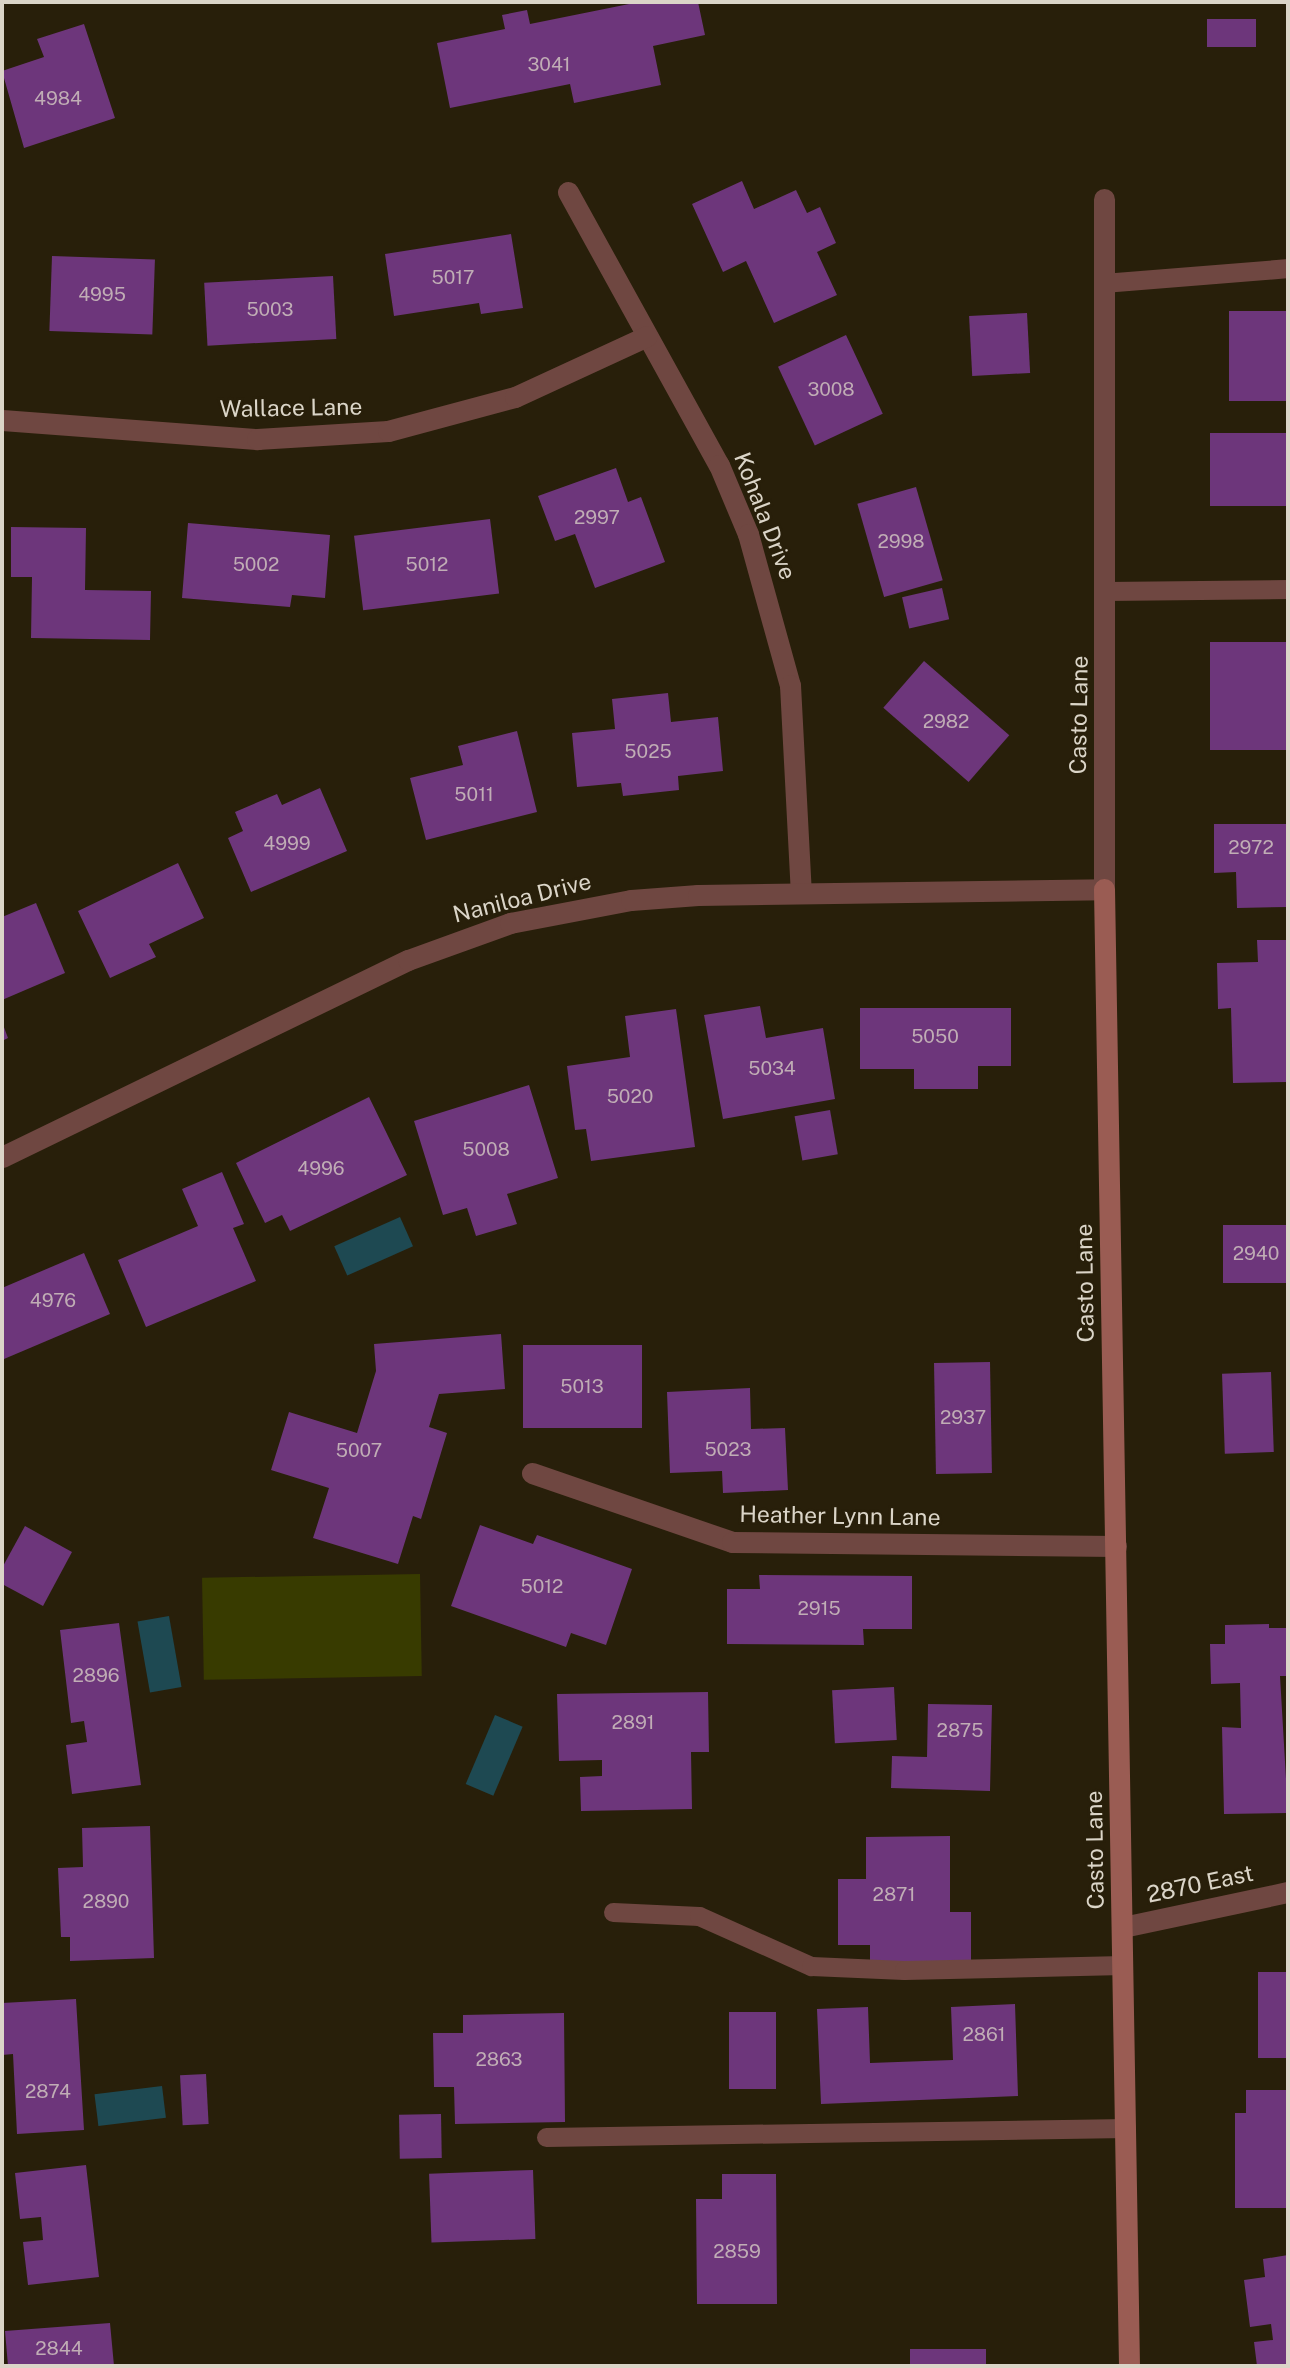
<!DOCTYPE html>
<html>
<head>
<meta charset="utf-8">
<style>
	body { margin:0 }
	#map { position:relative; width:1290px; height:2368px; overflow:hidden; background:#281f0a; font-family:"Public Sans",sans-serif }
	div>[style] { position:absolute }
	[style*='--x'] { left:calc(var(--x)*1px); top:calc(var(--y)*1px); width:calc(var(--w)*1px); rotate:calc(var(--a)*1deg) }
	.green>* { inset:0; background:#383b00; transform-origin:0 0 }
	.water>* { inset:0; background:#1e4952; transform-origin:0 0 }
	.building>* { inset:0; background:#6d367b; transform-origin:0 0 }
	.lane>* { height:19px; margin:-9.5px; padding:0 9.5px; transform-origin:9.5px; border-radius:9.5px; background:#6f4741 }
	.street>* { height:21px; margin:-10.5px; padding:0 10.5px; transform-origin:10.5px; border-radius:10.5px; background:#6f4741 }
	.secondary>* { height:21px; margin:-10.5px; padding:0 10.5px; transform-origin:10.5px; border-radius:10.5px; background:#9a5c53 }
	span { translate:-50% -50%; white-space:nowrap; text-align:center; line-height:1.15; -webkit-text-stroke:5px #281f0a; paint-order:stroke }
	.number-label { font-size:19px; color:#c0adb5 }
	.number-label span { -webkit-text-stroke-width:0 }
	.street-label { font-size:23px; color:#dbd5c8 }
	.frame { position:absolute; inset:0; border:4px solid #dbd5c8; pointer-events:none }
</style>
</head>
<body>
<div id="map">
	<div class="green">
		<i style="left:420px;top:1574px;width:102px;height:218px;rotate:89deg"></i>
	</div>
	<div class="water">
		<i style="left:400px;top:1217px;width:32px;height:72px;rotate:66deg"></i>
		<i style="left:169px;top:1616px;width:72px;height:32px;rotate:80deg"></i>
		<i style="left:495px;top:1715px;width:30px;height:75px;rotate:23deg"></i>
		<i style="left:162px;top:2086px;width:32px;height:68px;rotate:83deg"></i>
	</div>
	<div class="building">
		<i style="clip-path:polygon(639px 2px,698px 2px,705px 35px,653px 46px,661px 85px,574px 103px,570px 84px,450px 108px,437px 43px,505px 29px,502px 15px,527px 10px,530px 24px)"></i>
		<i style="left:1207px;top:19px;width:49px;height:28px"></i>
		<i style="clip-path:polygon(84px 24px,115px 118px,24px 148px,2px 71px,44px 57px,37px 39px)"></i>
		<i style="clip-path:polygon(742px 181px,754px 209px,796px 190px,807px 213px,820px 207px,836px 243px,817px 252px,837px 295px,774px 323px,746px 261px,723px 272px,692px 204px)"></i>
		<i style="clip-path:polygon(511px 234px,523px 308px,481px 314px,479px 303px,394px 316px,385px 254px)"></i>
		<i style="left:52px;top:256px;width:103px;height:75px;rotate:2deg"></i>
		<i style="left:333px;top:276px;width:63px;height:129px;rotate:87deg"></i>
		<i style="left:1229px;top:311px;width:59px;height:90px"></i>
		<i style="left:1027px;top:313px;width:60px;height:58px;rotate:87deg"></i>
		<i style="left:846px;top:335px;width:87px;height:75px;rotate:65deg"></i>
		<i style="left:1210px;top:433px;width:78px;height:73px"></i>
		<i style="clip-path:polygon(616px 468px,628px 502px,641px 497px,665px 562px,595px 588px,575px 534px,555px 541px,538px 496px)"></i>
		<i style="left:916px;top:487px;width:97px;height:61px;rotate:74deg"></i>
		<i style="left:490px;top:519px;width:75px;height:137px;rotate:83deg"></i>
		<i style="clip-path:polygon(188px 523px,330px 535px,325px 598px,292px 595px,290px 607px,182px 598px)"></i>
		<i style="clip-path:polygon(11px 527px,86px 528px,85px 590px,151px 591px,150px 640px,31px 638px,32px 577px,11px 577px)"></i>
		<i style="left:942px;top:588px;width:32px;height:41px;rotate:77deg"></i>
		<i style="left:1210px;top:642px;width:78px;height:108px"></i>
		<i style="left:924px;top:661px;width:113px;height:62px;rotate:41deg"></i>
		<i style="clip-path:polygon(668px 693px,671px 722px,718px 717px,723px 771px,678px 776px,679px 790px,623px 796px,621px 783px,577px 787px,572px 733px,615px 729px,612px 699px)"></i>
		<i style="clip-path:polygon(517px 731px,537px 812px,426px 840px,410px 778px,463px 765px,458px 746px)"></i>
		<i style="clip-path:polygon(320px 788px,347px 851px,251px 892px,228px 838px,243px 831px,235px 812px,277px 794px,282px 805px)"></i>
		<i style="clip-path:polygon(1214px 824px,1288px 824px,1288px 907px,1237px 908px,1236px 872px,1214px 873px)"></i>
		<i style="clip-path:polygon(178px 863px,204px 918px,149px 944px,156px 957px,110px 978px,78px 911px)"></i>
		<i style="clip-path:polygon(36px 903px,65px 973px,2px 1000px,2px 917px)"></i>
		<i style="clip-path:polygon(1257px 940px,1288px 940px,1288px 1082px,1233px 1083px,1231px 1008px,1218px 1009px,1217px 963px,1258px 962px)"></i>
		<i style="clip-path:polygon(760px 1006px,766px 1038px,823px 1028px,835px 1099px,723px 1119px,704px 1015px)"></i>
		<i style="clip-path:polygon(860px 1008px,1011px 1008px,1011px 1066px,978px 1066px,978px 1089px,914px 1089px,914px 1069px,860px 1069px)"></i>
		<i style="clip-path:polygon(676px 1009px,695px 1147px,591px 1161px,586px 1129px,575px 1130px,567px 1066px,630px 1057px,625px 1016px)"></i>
		<i style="clip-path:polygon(2px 1022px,8px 1038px,2px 1041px)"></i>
		<i style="clip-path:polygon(529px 1085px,558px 1178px,507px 1194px,517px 1224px,476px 1236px,467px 1208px,443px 1215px,414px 1121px)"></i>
		<i style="clip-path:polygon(369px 1097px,407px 1175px,290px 1231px,282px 1215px,265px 1223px,236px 1163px)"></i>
		<i style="left:830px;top:1110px;width:45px;height:36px;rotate:80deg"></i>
		<i style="clip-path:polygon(222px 1172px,244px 1224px,233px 1228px,256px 1281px,146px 1327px,118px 1260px,198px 1226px,182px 1189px)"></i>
		<i style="left:1288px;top:1225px;width:58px;height:65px;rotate:90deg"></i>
		<i style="clip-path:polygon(84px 1253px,110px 1314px,4px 1359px,2px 1288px)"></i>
		<i style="clip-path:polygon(501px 1334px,505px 1389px,439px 1394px,429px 1427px,447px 1433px,421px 1519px,413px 1516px,398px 1564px,313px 1538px,329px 1488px,271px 1470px,289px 1412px,357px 1433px,376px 1371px,374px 1344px)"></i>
		<i style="left:642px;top:1345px;width:83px;height:119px;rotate:90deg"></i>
		<i style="left:990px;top:1362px;width:111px;height:56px;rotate:89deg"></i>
		<i style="left:1271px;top:1372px;width:80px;height:49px;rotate:88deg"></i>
		<i style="clip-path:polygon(750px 1388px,751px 1429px,785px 1428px,788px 1490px,723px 1493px,722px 1471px,670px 1473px,667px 1392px)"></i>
		<i style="clip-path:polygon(480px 1525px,533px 1544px,537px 1535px,632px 1569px,606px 1645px,571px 1633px,566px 1647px,451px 1606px)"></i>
		<i style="clip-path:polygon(25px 1526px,72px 1552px,43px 1606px,2px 1584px,2px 1568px)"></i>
		<i style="clip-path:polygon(759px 1575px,912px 1576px,912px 1629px,863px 1629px,864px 1645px,727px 1644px,727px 1589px,760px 1589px)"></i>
		<i style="clip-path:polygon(119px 1623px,141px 1785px,72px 1794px,66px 1745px,87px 1742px,84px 1721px,71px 1723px,60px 1630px)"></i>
		<i style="clip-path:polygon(1269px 1624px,1269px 1628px,1288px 1628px,1288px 1676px,1280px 1676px,1288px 1813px,1224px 1814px,1222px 1727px,1241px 1728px,1240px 1683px,1211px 1684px,1210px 1644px,1225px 1644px,1225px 1625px)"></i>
		<i style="left:894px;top:1687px;width:53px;height:62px;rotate:87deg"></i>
		<i style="clip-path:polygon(708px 1692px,709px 1752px,691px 1752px,692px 1809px,581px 1811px,580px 1777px,602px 1776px,602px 1760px,559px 1761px,557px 1694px)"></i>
		<i style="clip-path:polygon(928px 1704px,992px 1705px,990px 1791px,891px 1788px,892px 1756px,927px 1757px)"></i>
		<i style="clip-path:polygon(150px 1826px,154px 1958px,70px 1961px,70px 1937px,61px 1937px,58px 1868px,83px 1867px,82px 1828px)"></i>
		<i style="clip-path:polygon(950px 1836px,950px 1912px,971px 1912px,971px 1961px,870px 1961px,870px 1945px,838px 1945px,838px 1879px,866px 1879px,866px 1837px)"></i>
		<i style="left:1258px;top:1972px;width:30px;height:86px"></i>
		<i style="clip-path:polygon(76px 1999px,84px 2130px,17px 2134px,13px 2054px,2px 2055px,2px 2003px)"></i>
		<i style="clip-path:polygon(1015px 2004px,1018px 2096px,821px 2104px,817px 2009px,868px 2007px,870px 2063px,953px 2060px,951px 2007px)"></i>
		<i style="left:729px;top:2012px;width:47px;height:77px"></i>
		<i style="clip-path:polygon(564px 2013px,565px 2122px,455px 2124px,454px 2087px,434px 2087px,433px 2033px,463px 2033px,463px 2015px)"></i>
		<i style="left:206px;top:2074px;width:50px;height:26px;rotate:87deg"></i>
		<i style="clip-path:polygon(1246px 2090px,1288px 2090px,1286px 2208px,1235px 2208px,1235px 2113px,1246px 2113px)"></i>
		<i style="left:441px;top:2114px;width:44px;height:42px;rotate:89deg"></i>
		<i style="clip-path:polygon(86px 2165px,99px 2277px,28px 2285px,23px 2242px,43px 2240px,41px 2217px,20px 2219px,15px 2173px)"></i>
		<i style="left:533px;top:2170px;width:69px;height:104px;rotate:88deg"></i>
		<i style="clip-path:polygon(722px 2174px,776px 2174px,777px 2304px,697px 2304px,696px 2199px,722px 2199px)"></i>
		<i style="clip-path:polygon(1288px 2255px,1288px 2366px,1257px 2366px,1254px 2342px,1273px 2340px,1271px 2324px,1250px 2327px,1244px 2280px,1265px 2277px,1263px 2259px)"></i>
		<i style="clip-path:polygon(110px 2323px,114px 2366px,8px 2366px,5px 2331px)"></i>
		<i style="left:910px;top:2349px;width:76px;height:17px"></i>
	</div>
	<div class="lane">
		<i style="--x:1103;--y:283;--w:186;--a:-4.6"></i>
		<i style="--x:1106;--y:591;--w:182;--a:-0.6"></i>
		<i style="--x:613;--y:1912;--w:86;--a:2.7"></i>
		<i style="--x:699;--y:1916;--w:123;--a:24.1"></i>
		<i style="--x:811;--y:1966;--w:93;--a:2.5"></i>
		<i style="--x:904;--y:1970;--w:219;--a:-1.3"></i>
		<i style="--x:546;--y:2137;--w:580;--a:-0.89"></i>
	</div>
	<div class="street">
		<i style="--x:568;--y:192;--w:312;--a:61.1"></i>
		<i style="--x:719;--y:465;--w:75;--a:67.2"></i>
		<i style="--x:748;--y:534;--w:157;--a:74.5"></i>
		<i style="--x:790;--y:685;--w:208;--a:87"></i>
		<i style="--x:2;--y:420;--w:256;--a:4.3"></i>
		<i style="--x:257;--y:439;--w:131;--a:-3.5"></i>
		<i style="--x:388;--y:431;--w:131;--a:-15"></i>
		<i style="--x:515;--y:397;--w:145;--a:-24.8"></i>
		<i style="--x:2;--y:1157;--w:451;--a:-25.9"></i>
		<i style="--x:408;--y:960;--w:109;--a:-19.9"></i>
		<i style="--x:510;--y:923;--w:123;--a:-10.8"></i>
		<i style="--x:631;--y:900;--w:67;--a:-4.3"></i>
		<i style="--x:698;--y:895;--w:406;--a:-0.8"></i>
		<i style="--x:1104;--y:889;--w:690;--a:-90"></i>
		<i style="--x:532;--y:1473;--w:212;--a:19"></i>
		<i style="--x:732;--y:1542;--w:384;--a:0.6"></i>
		<i style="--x:1123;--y:1927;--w:169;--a:-12"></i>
	</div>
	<div class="secondary">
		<i style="--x:1104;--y:889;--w:1477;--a:89.03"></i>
	</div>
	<div class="number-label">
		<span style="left:549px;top:65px">3041</span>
		<span style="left:58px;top:99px">4984</span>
		<span style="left:453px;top:278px">5017</span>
		<span style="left:102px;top:295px">4995</span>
		<span style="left:270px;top:310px">5003</span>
		<span style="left:831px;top:390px">3008</span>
		<span style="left:597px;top:518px">2997</span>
		<span style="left:901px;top:542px">2998</span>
		<span style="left:256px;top:565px">5002</span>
		<span style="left:427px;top:565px">5012</span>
		<span style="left:946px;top:722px">2982</span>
		<span style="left:648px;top:752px">5025</span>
		<span style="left:474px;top:795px">5011</span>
		<span style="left:287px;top:844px">4999</span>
		<span style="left:1251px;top:848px">2972</span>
		<span style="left:935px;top:1037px">5050</span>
		<span style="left:772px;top:1069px">5034</span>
		<span style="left:630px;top:1097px">5020</span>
		<span style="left:486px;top:1150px">5008</span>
		<span style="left:321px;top:1169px">4996</span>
		<span style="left:1256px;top:1254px">2940</span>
		<span style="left:53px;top:1301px">4976</span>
		<span style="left:582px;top:1387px">5013</span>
		<span style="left:963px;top:1418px">2937</span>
		<span style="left:728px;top:1450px">5023</span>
		<span style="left:359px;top:1451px">5007</span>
		<span style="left:542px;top:1587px">5012</span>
		<span style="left:819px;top:1609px">2915</span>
		<span style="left:96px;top:1676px">2896</span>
		<span style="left:633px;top:1723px">2891</span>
		<span style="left:960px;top:1731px">2875</span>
		<span style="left:894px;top:1895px">2871</span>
		<span style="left:106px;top:1902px">2890</span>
		<span style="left:984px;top:2035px">2861</span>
		<span style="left:499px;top:2060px">2863</span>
		<span style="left:48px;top:2092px">2874</span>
		<span style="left:737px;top:2252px">2859</span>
		<span style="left:59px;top:2349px">2844</span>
	</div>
	<div class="street-label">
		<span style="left:291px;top:408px;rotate:-1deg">Wallace Lane</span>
		<span style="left:765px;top:516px;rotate:69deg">Kohala Drive</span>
		<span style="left:1079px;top:715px;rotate:-89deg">Casto Lane</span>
		<span style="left:522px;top:898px;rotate:-14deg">Naniloa Drive</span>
		<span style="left:1085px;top:1283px;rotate:-91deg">Casto Lane</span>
		<span style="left:840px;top:1516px;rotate:1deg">Heather Lynn Lane</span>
		<span style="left:1095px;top:1850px;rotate:-91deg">Casto Lane</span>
		<span style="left:1200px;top:1884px;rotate:-12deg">2870 East</span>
	</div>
	<div class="frame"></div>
</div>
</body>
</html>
